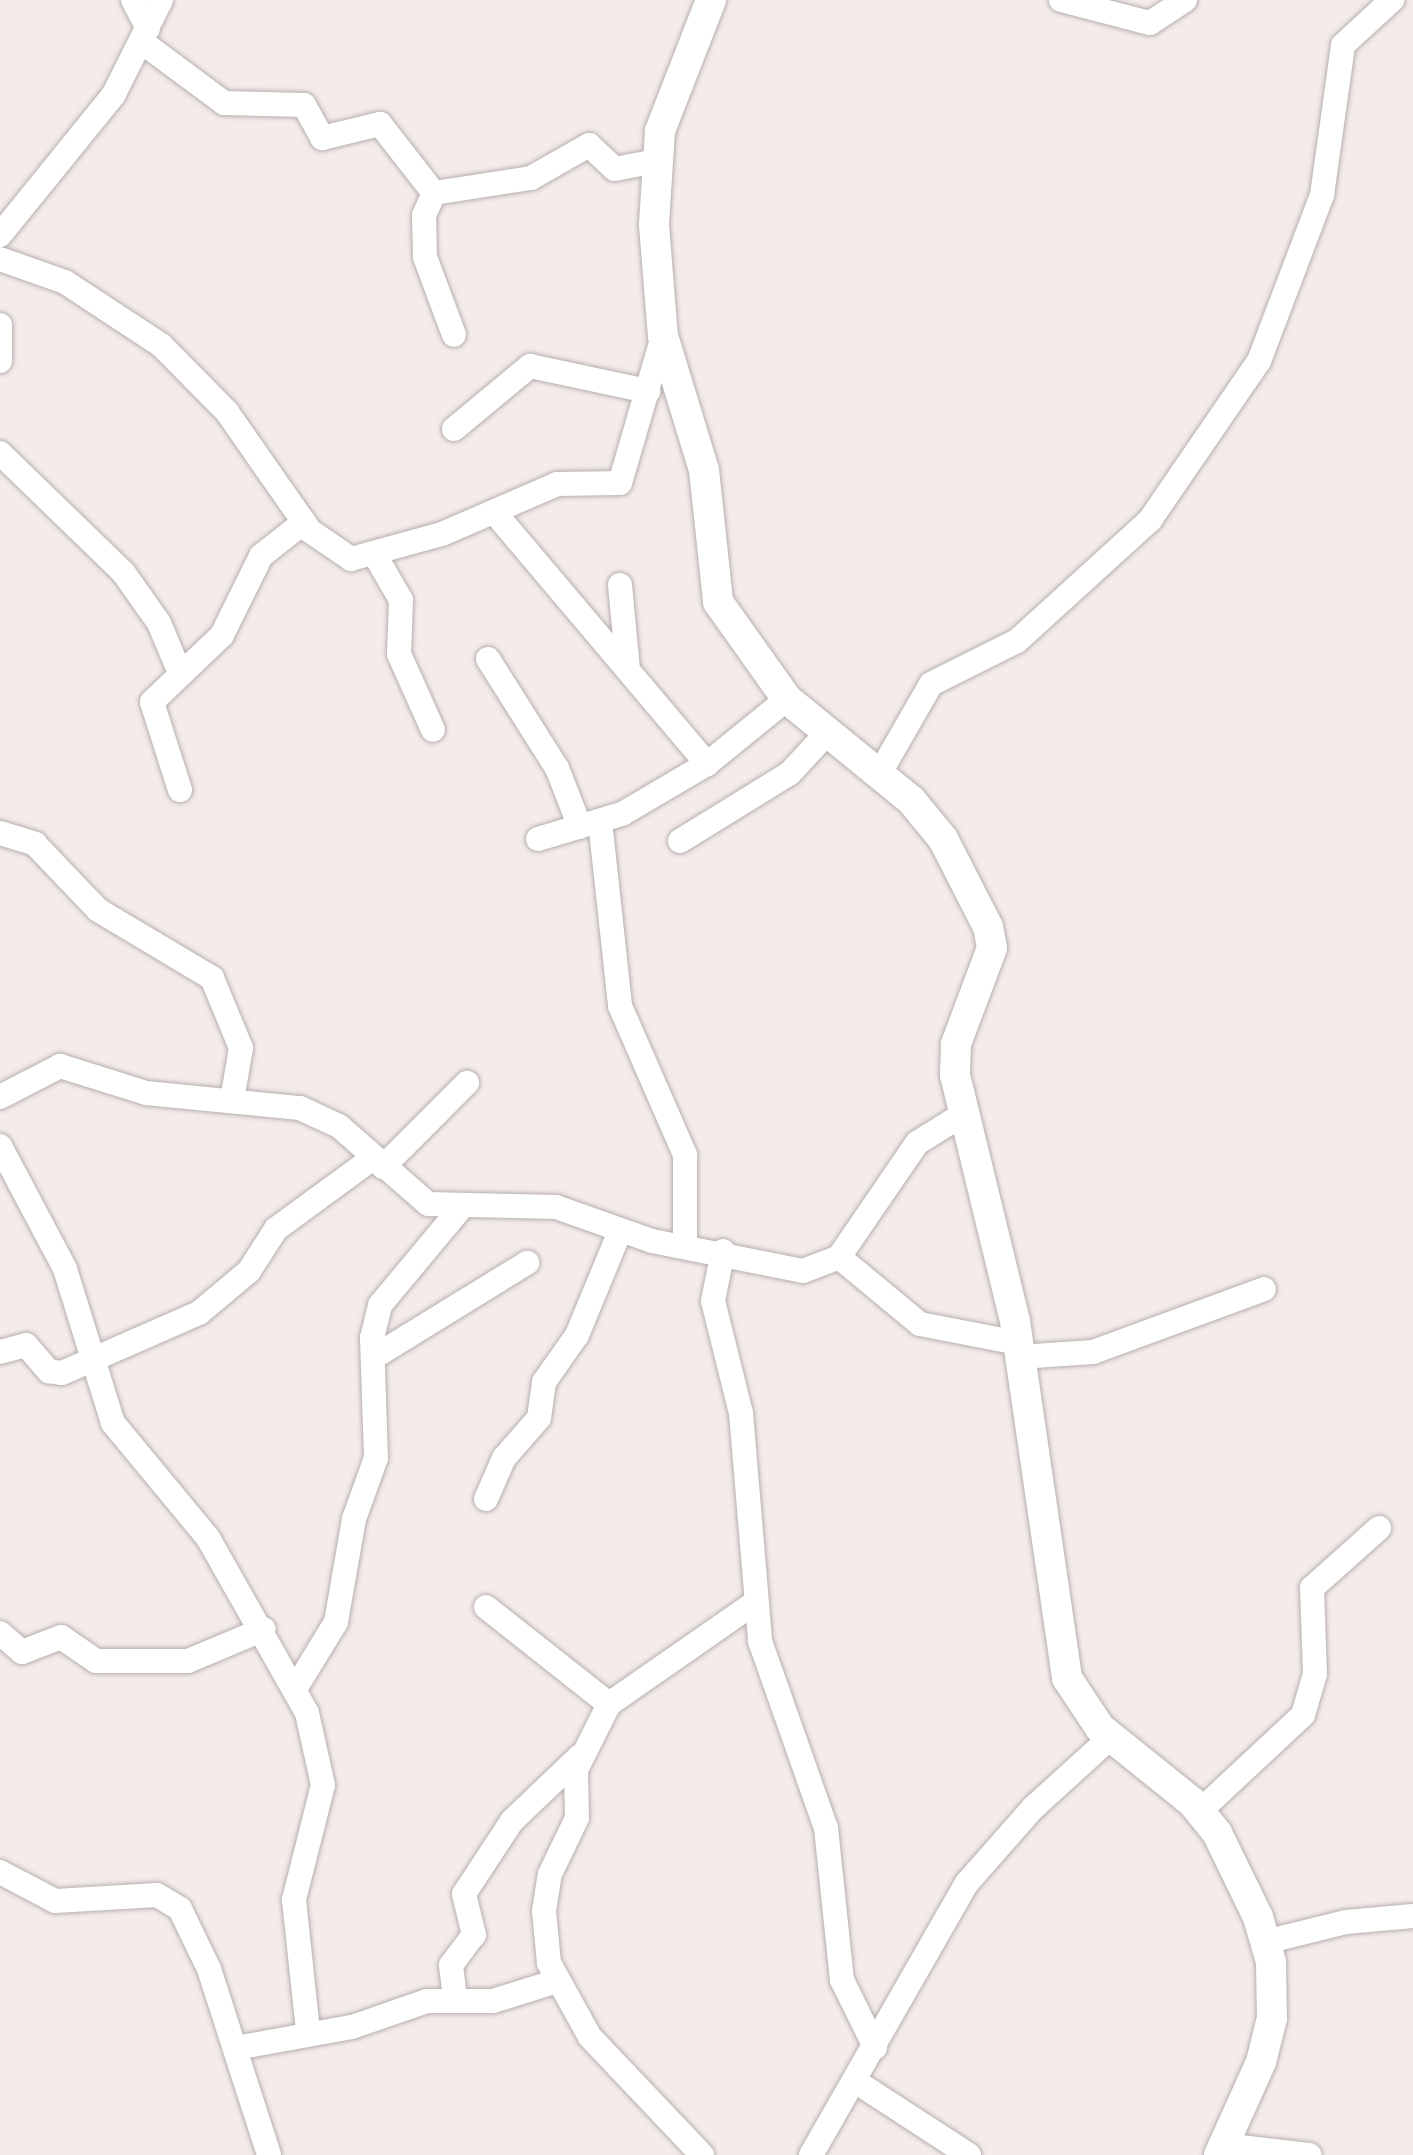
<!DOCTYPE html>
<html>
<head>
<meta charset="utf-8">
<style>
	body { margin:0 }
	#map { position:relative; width:1413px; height:2155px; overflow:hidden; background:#f4ecea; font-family:Barlow,sans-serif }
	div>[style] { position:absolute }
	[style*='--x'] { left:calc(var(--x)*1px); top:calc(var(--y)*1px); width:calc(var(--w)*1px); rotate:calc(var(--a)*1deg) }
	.roads { filter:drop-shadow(0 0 2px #b6afad) drop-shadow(0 0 2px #b6afad) }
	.minor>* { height:24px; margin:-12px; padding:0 12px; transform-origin:12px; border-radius:12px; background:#fff }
	.tertiary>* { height:30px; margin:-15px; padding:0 15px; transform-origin:15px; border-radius:15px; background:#fff }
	span { translate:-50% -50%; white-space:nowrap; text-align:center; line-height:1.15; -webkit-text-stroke:6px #fffaf9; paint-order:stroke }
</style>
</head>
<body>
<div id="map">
	<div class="roads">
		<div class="minor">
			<i style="--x:133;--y:0;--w:32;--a:62"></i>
			<i style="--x:1061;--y:0;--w:92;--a:14.5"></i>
			<i style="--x:1150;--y:23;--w:42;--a:-33.3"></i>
			<i style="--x:142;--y:42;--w:102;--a:36.6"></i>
			<i style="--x:224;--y:103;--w:80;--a:1.4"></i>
			<i style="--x:304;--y:105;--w:38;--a:61"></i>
			<i style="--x:322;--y:138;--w:60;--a:-13.6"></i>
			<i style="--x:380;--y:124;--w:88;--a:52"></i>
			<i style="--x:434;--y:193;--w:98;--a:-8.8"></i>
			<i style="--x:531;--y:178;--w:67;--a:-29.6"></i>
			<i style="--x:589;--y:145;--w:35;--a:43"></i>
			<i style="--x:615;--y:169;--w:42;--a:-11"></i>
			<i style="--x:434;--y:193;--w:24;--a:114"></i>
			<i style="--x:424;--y:215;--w:42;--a:88.6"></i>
			<i style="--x:425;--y:257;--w:83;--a:69.6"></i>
			<i style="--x:0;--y:235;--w:181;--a:-51"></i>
			<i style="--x:114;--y:94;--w:105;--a:-63.4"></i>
			<i style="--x:0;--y:259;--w:69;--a:19.5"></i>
			<i style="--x:65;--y:282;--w:115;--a:33.3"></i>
			<i style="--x:161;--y:345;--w:94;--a:45.4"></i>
			<i style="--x:227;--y:412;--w:145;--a:55.1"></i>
			<i style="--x:310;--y:531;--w:50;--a:34.3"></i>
			<i style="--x:351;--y:559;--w:94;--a:-15.4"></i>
			<i style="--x:442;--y:534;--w:125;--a:-23.5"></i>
			<i style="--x:557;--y:484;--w:63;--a:-0.9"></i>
			<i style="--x:620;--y:483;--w:153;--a:-73.7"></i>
			<i style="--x:0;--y:325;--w:36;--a:90"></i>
			<i style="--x:454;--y:429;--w:99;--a:-39.7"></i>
			<i style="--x:530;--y:366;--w:121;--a:12"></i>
			<i style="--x:0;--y:453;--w:171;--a:44.1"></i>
			<i style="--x:123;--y:572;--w:62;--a:54.8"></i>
			<i style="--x:159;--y:623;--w:54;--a:67.2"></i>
			<i style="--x:495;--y:513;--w:329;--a:49.8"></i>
			<i style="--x:375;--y:555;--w:52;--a:60"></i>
			<i style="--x:401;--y:600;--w:54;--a:92.1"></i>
			<i style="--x:399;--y:654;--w:83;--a:65.9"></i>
			<i style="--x:620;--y:585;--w:85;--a:84.6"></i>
			<i style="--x:488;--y:659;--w:129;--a:57.7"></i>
			<i style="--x:557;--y:768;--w:63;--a:68.7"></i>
			<i style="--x:881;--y:771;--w:100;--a:-60.1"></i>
			<i style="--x:931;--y:684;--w:96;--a:-26.6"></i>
			<i style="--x:1017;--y:641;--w:180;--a:-42.3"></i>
			<i style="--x:1150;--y:520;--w:193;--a:-55.6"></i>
			<i style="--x:1259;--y:361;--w:178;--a:-69.2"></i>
			<i style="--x:1322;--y:195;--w:151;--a:-82"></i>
			<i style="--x:1343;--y:45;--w:67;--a:-42.6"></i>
			<i style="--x:180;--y:790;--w:92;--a:-107.7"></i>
			<i style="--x:152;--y:702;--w:97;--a:-43.7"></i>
			<i style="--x:222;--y:635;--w:88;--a:-63.7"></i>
			<i style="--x:261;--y:556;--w:55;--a:-38.3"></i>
			<i style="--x:600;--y:821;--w:186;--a:83.8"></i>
			<i style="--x:620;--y:1006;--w:163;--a:66.4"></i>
			<i style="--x:685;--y:1155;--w:91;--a:90"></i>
			<i style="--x:0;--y:833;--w:37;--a:17"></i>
			<i style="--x:35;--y:844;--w:91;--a:46.3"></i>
			<i style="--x:98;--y:910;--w:133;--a:30.8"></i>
			<i style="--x:212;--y:978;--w:76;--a:67.5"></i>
			<i style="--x:241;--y:1048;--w:53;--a:99.8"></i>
			<i style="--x:538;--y:839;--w:88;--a:-16.6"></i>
			<i style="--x:622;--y:814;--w:99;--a:-30.5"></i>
			<i style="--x:707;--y:764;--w:103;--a:-39.1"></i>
			<i style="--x:680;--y:841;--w:129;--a:-31.7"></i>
			<i style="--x:790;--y:773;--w:57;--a:-47.1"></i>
			<i style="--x:0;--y:1097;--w:68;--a:-27.3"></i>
			<i style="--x:60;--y:1066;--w:90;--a:17.4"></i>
			<i style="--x:146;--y:1093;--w:155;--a:5.6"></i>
			<i style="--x:300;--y:1108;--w:43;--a:24.8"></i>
			<i style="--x:339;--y:1126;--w:118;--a:41.2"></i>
			<i style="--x:428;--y:1204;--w:128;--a:1.3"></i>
			<i style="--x:556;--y:1207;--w:102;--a:19.5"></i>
			<i style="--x:652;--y:1241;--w:154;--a:11.2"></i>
			<i style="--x:803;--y:1271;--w:39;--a:-21"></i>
			<i style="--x:839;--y:1257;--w:138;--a:-55.6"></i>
			<i style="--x:917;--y:1143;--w:53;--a:-31.9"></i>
			<i style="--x:0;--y:1146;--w:139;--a:62.1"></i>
			<i style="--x:65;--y:1269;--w:161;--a:72.7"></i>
			<i style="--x:113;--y:1423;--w:149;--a:50.4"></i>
			<i style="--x:208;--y:1538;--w:201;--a:60.5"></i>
			<i style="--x:307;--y:1713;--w:74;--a:77.5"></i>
			<i style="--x:323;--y:1785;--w:119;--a:104.2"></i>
			<i style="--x:294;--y:1900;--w:131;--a:83.9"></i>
			<i style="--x:383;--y:1167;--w:119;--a:-45"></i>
			<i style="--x:723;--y:1251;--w:51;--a:101.3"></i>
			<i style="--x:713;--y:1301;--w:115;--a:76"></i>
			<i style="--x:741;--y:1413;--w:229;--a:85.2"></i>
			<i style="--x:760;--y:1641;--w:198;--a:70.6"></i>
			<i style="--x:826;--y:1828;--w:153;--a:84"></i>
			<i style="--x:842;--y:1980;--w:75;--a:63.8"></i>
			<i style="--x:839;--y:1257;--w:105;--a:39.6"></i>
			<i style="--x:920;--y:1324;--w:100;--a:11"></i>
			<i style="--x:0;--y:1352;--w:27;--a:-15"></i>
			<i style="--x:26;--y:1345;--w:35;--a:49"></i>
			<i style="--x:49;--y:1371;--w:13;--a:9"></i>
			<i style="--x:62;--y:1373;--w:150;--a:-23.7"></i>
			<i style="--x:199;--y:1313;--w:65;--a:-40"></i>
			<i style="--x:249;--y:1271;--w:50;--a:-57.3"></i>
			<i style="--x:276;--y:1229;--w:120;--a:-36.2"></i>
			<i style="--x:374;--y:1357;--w:180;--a:-31.6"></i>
			<i style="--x:1020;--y:1357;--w:73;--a:-3.9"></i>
			<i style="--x:1093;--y:1352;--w:182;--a:-20.2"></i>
			<i style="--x:486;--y:1499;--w:45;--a:-66.3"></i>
			<i style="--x:504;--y:1458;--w:53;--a:-48.8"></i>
			<i style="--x:539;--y:1418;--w:36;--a:-82"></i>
			<i style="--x:544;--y:1382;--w:57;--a:-54.9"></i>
			<i style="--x:577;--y:1335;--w:113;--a:-67.5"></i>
			<i style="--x:486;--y:1607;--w:157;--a:38.3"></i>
			<i style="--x:0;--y:1633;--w:29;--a:41"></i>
			<i style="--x:22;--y:1652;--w:42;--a:-21"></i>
			<i style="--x:61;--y:1637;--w:42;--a:34.4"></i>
			<i style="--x:96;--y:1661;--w:92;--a:0"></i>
			<i style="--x:188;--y:1661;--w:82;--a:-22.8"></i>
			<i style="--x:295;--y:1689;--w:79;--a:-58.5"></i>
			<i style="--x:336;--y:1622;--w:105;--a:-80.1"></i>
			<i style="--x:354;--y:1519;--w:65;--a:-70.2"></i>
			<i style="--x:376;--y:1458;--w:120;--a:-91.9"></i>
			<i style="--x:372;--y:1338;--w:34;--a:-76"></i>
			<i style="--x:380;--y:1305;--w:125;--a:-50.2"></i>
			<i style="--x:1200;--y:1811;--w:141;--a:-43"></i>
			<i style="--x:1303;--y:1715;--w:43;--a:-73.7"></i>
			<i style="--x:1315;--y:1674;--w:86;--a:-92"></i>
			<i style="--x:1312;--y:1588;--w:90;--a:-41.8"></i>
			<i style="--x:0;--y:1872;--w:62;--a:27.8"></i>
			<i style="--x:55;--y:1901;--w:102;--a:-3.4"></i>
			<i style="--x:157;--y:1895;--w:27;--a:31"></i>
			<i style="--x:180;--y:1909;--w:67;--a:64.2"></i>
			<i style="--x:209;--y:1969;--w:195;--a:72.1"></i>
			<i style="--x:1265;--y:1942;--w:83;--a:-13.9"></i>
			<i style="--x:1346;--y:1922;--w:67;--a:-5.1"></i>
			<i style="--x:455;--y:1998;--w:33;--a:-97"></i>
			<i style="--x:451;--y:1965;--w:38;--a:-53"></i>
			<i style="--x:474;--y:1935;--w:42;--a:-103.7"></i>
			<i style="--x:464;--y:1894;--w:87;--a:-56.7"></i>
			<i style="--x:512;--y:1821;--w:94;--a:-43.7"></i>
			<i style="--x:236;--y:2048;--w:118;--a:-10.3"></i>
			<i style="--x:352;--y:2027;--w:79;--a:-19.1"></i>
			<i style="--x:427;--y:2001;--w:66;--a:0"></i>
			<i style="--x:493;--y:2001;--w:67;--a:-17.4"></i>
			<i style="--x:855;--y:2081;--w:136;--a:33"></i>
			<i style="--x:1224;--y:2145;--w:86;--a:6.7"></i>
			<i style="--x:702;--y:2155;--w:163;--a:-133.5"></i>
			<i style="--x:590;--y:2037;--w:85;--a:-119"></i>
			<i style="--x:549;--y:1963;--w:52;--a:-95.5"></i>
			<i style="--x:544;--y:1911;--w:37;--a:-81"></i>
			<i style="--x:550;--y:1874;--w:62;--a:-64.3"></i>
			<i style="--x:577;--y:1818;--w:48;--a:-91.2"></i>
			<i style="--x:576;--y:1770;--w:74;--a:-63.4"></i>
			<i style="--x:609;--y:1704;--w:179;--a:-34.8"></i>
			<i style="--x:811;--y:2155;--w:314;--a:-60.2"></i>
			<i style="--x:967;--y:1883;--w:100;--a:-48.7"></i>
			<i style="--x:1033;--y:1808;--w:105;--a:-42.3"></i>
		</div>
		<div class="tertiary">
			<i style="--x:711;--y:0;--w:141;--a:111.3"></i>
			<i style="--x:660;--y:131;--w:94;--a:93.7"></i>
			<i style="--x:654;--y:225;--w:111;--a:85.4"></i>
			<i style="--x:663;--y:336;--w:140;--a:73"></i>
			<i style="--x:704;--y:470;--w:133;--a:83.9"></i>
			<i style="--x:718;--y:602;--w:119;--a:54.6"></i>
			<i style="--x:787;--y:699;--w:160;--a:39.2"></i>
			<i style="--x:911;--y:800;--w:50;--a:50.6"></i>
			<i style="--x:943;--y:839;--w:99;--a:62.9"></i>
			<i style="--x:988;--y:927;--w:21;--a:79"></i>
			<i style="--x:992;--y:948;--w:103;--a:110.6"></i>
			<i style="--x:956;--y:1044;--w:31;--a:92"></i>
			<i style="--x:955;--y:1075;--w:253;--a:76.3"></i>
			<i style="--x:1015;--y:1321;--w:361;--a:81.7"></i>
			<i style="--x:1067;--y:1678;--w:60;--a:56.6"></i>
			<i style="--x:1100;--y:1728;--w:118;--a:38.8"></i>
			<i style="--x:1192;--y:1802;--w:40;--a:51"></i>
			<i style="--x:1217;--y:1833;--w:93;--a:64"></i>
			<i style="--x:1258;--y:1917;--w:47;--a:73.9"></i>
			<i style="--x:1271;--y:1962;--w:56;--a:89"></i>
			<i style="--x:1272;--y:2018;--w:45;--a:104"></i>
			<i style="--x:1261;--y:2062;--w:102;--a:114.3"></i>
		</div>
	</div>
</div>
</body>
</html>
